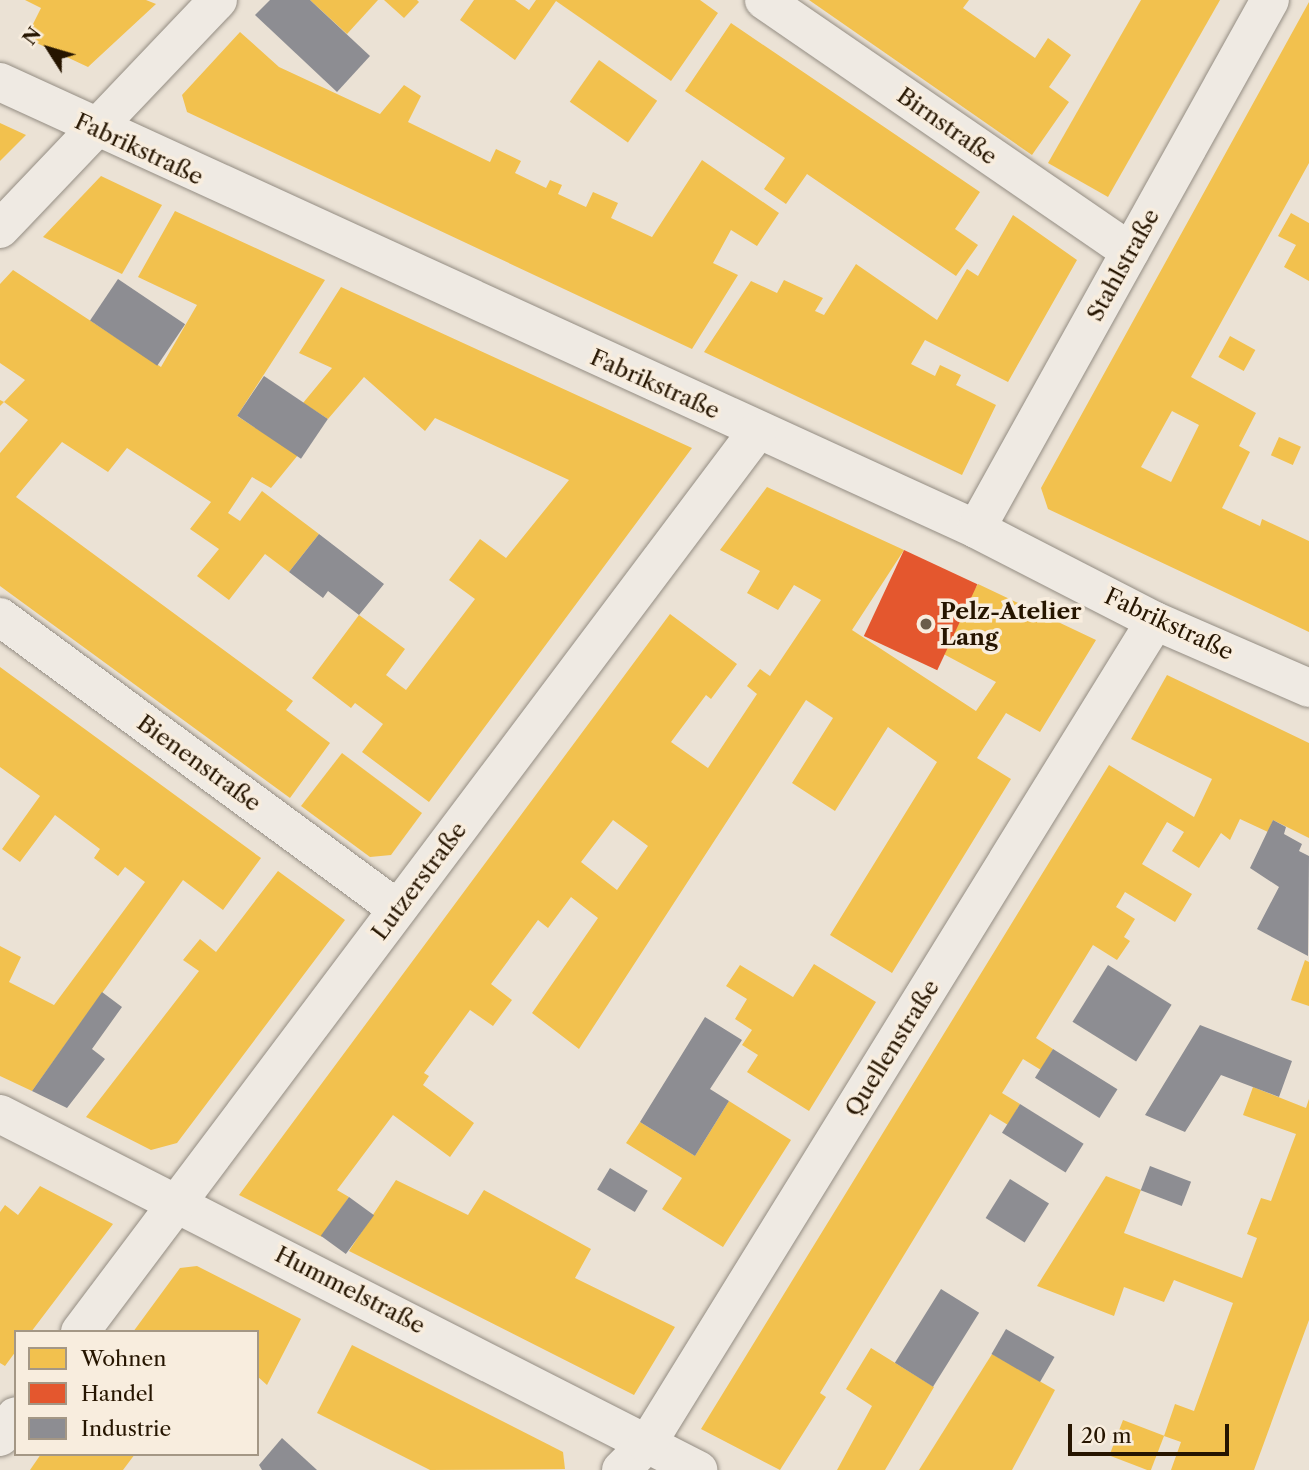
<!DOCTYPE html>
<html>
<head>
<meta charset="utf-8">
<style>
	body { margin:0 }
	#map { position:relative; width:1309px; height:1470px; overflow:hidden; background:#ebe2d5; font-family:"Libre Caslon Text",serif }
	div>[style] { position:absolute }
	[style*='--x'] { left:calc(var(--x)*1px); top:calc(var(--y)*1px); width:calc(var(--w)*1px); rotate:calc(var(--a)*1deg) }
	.homes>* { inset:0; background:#f2c14e; transform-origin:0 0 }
	.shops>* { inset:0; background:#e4572e; transform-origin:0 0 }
	.industry>* { inset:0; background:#8d8d92; transform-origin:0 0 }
	.roads { filter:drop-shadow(0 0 2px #948d83) drop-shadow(0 0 2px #948d83) }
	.minor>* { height:38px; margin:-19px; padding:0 19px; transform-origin:19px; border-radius:19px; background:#efeae3 }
	.dots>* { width:19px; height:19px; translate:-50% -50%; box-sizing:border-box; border:4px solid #f8edde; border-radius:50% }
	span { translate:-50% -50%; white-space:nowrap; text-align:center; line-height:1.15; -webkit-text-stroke:7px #f8edde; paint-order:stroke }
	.street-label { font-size:23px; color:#261500 }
	.poi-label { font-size:23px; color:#261500; font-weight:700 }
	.left { translate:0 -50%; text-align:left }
	.legend { position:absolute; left:14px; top:1330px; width:245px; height:126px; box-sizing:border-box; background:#f8edde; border:2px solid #a49785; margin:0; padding:9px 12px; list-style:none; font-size:21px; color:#261500 }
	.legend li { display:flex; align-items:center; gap:14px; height:35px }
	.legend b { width:35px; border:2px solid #a49785 }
	.north { position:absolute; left:14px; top:14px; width:70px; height:70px; -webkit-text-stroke:5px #f8edde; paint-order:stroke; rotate:307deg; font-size:19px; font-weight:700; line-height:28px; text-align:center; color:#261500 }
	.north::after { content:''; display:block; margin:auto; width:24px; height:32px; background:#261500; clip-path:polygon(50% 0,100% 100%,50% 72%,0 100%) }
	.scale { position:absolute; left:1068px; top:1424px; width:161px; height:32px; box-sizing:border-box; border:4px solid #261500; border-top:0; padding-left:9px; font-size:21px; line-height:24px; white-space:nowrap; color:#261500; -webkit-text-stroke:5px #f8edde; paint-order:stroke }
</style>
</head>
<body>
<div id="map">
	<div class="homes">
		<i style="clip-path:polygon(25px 0,146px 0,156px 4px,88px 67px,26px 38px,41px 8px)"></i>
		<i style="clip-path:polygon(310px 0,378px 0,347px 34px)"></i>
		<i style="clip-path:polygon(384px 0,417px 0,419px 2px,404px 18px)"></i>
		<i style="clip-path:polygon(474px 0,515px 0,529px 10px,536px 0,700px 0,718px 13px,671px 81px,556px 1px,515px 60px,460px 20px)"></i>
		<i style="clip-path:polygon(809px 0,969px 0,963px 8px,1035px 58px,1048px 38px,1071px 55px,1049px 87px,1069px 102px,1032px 155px)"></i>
		<i style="clip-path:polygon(1141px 0,1220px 0,1108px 197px,1048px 163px)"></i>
		<i style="clip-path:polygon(evenodd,1309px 2px,1309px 163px,1191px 377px,1256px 413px,1239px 446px,1250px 452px,1222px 508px,1260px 526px,1262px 519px,1309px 541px,1309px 632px,1048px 509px,1041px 488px,1309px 2px,1172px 411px,1199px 425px,1171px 482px,1141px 467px,1172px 411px)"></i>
		<i style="clip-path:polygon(731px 23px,980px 192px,955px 229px,978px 245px,956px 276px,807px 174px,786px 204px,764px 189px,785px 158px,685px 91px)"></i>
		<i style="clip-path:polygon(240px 32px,279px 67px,380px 114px,404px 85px,421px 96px,408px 122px,490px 162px,496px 149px,521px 161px,515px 173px,546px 188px,550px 180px,562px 185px,558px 194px,586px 207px,593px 192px,618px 203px,611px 218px,652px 237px,702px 160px,779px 213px,757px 246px,731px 230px,713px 263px,738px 275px,692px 349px,187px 112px,182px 95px)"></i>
		<i style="left:599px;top:60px;width:71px;height:51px;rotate:35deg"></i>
		<i style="clip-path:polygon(0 123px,26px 135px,0 161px)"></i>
		<i style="clip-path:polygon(101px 176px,162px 205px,122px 274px,43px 237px)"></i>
		<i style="clip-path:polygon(175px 211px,325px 280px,237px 416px,298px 455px,271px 488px,252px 477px,228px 513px,240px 521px,262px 491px,319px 534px,289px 572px,265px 554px,229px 600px,197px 576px,219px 549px,190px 529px,211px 502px,127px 448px,108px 472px,62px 442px,16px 497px,293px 701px,286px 710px,330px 743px,290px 798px,0 586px,0 453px,28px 420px,4px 402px,0 406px,0 400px,4px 402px,25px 380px,0 363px,0 284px,13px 270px,161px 367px,197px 305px,138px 277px)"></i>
		<i style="clip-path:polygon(1291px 213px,1309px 223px,1309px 281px,1284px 267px,1296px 245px,1278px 236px)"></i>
		<i style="clip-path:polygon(1013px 215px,1077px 260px,1008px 382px,925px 340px,911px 364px,935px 376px,940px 365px,961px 375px,956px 385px,996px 405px,962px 475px,704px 352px,751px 281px,777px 293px,784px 280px,823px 298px,815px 311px,824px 315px,856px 264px,937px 320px,967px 269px,978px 276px)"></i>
		<i style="clip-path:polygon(341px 287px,692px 448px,429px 802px,362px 752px,383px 724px,355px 703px,351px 708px,312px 678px,359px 615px,405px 649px,386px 675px,406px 690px,475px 599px,449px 580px,480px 539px,506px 558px,569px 480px,435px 418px,425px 431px,364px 377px,328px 419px,303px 403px,332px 368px,299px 353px)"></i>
		<i style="left:1230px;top:336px;width:29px;height:24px;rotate:29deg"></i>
		<i style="left:1279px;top:437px;width:24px;height:20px;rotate:24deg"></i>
		<i style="clip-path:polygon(evenodd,767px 487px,904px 550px,852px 630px,976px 711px,996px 682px,936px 650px,978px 584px,1096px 640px,1040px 732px,1006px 713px,977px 758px,1011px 779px,892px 973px,830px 935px,937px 762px,888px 727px,835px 811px,792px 783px,833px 718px,806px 700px,579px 1049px,532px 1013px,598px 918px,571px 897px,548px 928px,538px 920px,491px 984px,512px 1000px,493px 1026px,470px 1010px,424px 1073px,429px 1076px,423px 1085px,474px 1123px,450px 1157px,393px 1115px,337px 1190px,349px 1197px,322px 1237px,239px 1195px,670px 614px,737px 664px,711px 699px,706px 695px,671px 742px,708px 768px,757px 694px,747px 686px,760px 669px,770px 676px,821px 600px,794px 585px,778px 610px,747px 593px,760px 571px,720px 550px,767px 487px,613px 820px,648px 846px,617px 890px,581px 862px,613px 820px)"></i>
		<i style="clip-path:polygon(0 667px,261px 858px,223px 910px,183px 880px,32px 1091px,0 1076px,0 946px,21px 957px,9px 982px,54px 1005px,145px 882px,125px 867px,118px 876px,94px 858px,100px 849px,55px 815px,20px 862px,2px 849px,40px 796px,0 767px)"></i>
		<i style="clip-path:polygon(1167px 675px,1309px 743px,1309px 838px,1273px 820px,1268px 832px,1240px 819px,1230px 840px,1221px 833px,1199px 868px,1172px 851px,1184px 832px,1167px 822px,1142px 864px,1192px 894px,1175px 922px,1125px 892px,1116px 907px,1135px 919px,1124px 937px,1130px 941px,1117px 960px,1093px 945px,1036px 1038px,1053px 1049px,1041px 1070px,1023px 1059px,1002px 1093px,1020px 1104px,1008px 1125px,990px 1114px,820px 1393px,826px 1397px,780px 1470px,701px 1429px,1109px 765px,1194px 817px,1212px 779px,1131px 739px)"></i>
		<i style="clip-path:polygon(342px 753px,422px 813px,391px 855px,370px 857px,301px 806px)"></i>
		<i style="clip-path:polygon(278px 871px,345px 920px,177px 1143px,151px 1150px,86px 1117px,199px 971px,183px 960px,200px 939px,216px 952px)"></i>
		<i style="clip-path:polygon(1305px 960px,1309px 962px,1309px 1006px,1291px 1000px)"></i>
		<i style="clip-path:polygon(814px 964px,876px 1002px,809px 1111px,747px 1072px,758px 1055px,742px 1045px,752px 1030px,735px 1019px,747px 999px,726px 986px,740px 965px,793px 997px)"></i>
		<i style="clip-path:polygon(1253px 1087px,1306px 1108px,1309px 1099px,1309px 1320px,1254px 1470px,1171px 1470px,1181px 1442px,1164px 1436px,1175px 1404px,1194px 1411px,1233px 1303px,1174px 1280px,1164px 1302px,1124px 1287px,1114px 1316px,1037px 1286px,1106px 1176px,1141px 1190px,1124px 1233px,1242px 1278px,1257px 1238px,1247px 1234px,1261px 1198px,1271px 1201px,1296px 1134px,1243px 1115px)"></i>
		<i style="clip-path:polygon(729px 1101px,791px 1140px,723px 1247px,662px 1209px,682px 1178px,626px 1143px,640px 1122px,695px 1156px)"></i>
		<i style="clip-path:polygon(396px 1180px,468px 1215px,484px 1190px,591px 1249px,575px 1278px,675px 1327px,634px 1395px,349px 1251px)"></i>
		<i style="clip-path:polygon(40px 1186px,113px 1224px,31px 1332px,16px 1332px,16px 1351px,5px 1366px,0 1363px,0 1212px,5px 1205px,18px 1215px)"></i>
		<i style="clip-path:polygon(197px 1266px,301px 1319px,267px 1385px,257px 1376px,257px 1332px,133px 1332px,180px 1268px)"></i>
		<i style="clip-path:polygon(352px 1345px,563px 1452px,565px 1469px,430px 1470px,317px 1413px)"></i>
		<i style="clip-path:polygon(871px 1348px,934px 1387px,885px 1470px,837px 1470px,872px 1406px,846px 1389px)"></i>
		<i style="clip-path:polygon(992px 1354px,1055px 1390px,1012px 1470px,919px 1470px)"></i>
		<i style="left:1123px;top:1420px;width:44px;height:38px;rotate:21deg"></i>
		<i style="clip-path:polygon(41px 1454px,135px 1454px,123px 1470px,30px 1470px)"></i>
	</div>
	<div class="shops">
		<i style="left:904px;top:550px;width:81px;height:95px;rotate:25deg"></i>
	</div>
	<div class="industry">
		<i style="clip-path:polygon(270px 0,310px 0,370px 56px,337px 92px,255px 15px)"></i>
		<i style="left:118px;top:279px;width:81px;height:50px;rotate:34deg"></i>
		<i style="left:264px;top:376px;width:77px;height:48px;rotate:34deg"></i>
		<i style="clip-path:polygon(319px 534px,384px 584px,359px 615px,328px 591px,323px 598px,289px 572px)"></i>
		<i style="clip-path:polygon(1273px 820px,1286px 827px,1284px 834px,1302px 844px,1299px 851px,1309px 856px,1308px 956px,1257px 929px,1279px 887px,1250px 868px)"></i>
		<i style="left:1108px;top:965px;width:75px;height:67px;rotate:32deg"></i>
		<i style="clip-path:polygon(102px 992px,122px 1007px,92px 1049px,105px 1059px,67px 1108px,32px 1091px)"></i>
		<i style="clip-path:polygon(705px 1017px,742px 1040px,710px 1089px,729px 1101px,695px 1156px,640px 1122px)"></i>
		<i style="clip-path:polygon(1200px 1025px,1292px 1061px,1279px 1097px,1221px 1075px,1185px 1132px,1145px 1115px)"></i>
		<i style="left:1053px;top:1049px;width:76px;height:34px;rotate:32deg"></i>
		<i style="left:1020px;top:1104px;width:75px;height:34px;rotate:32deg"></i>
		<i style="left:1150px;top:1166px;width:44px;height:26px;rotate:21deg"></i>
		<i style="left:610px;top:1168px;width:44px;height:25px;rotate:31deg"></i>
		<i style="left:1010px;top:1179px;width:46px;height:46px;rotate:32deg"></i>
		<i style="left:349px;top:1197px;width:31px;height:48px;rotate:36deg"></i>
		<i style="left:941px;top:1289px;width:45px;height:87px;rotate:32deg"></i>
		<i style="left:1006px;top:1329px;width:56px;height:29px;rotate:30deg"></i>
		<i style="clip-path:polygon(282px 1438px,317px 1470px,262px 1470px,259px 1465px)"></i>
	</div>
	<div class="roads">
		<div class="minor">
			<i style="--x:764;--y:0;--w:444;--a:34.5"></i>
			<i style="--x:0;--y:82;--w:1073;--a:24.61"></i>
			<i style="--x:976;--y:529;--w:201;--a:27.2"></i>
			<i style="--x:1155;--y:621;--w:168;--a:23.5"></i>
			<i style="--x:0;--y:229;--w:316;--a:-46.4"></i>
			<i style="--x:976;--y:529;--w:605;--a:-60.94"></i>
			<i style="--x:0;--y:617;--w:493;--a:36.3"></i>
			<i style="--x:0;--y:1114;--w:784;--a:27.02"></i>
			<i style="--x:80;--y:1332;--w:1128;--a:-53.07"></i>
			<i style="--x:0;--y:1437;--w:26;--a:-53"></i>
			<i style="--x:621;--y:1470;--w:37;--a:-45"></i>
			<i style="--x:647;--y:1444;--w:967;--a:-58.31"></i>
		</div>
	</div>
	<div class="dots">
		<i style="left:926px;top:624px;background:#6b5d4b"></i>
	</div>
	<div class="street-label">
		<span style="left:947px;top:126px;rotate:35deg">Birnstraße</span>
		<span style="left:139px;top:149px;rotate:25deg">Fabrikstraße</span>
		<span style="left:1123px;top:265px;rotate:-61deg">Stahlstraße</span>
		<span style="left:655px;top:384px;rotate:24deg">Fabrikstraße</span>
		<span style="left:1169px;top:624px;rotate:25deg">Fabrikstraße</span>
		<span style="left:199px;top:763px;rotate:36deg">Bienenstraße</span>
		<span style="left:419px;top:881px;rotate:-53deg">Lutzerstraße</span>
		<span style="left:892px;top:1048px;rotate:-58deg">Quellenstraße</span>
		<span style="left:350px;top:1290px;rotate:27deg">Hummelstraße</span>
	</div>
	<div class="poi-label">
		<span class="left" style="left:940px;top:624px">Pelz-Atelier<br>Lang</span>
	</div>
	<ul class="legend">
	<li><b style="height:19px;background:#f2c14e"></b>Wohnen</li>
	<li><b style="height:19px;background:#e4572e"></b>Handel</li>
	<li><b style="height:19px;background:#8d8d92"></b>Industrie</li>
	</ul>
	<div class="north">N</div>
	<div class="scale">20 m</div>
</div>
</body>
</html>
